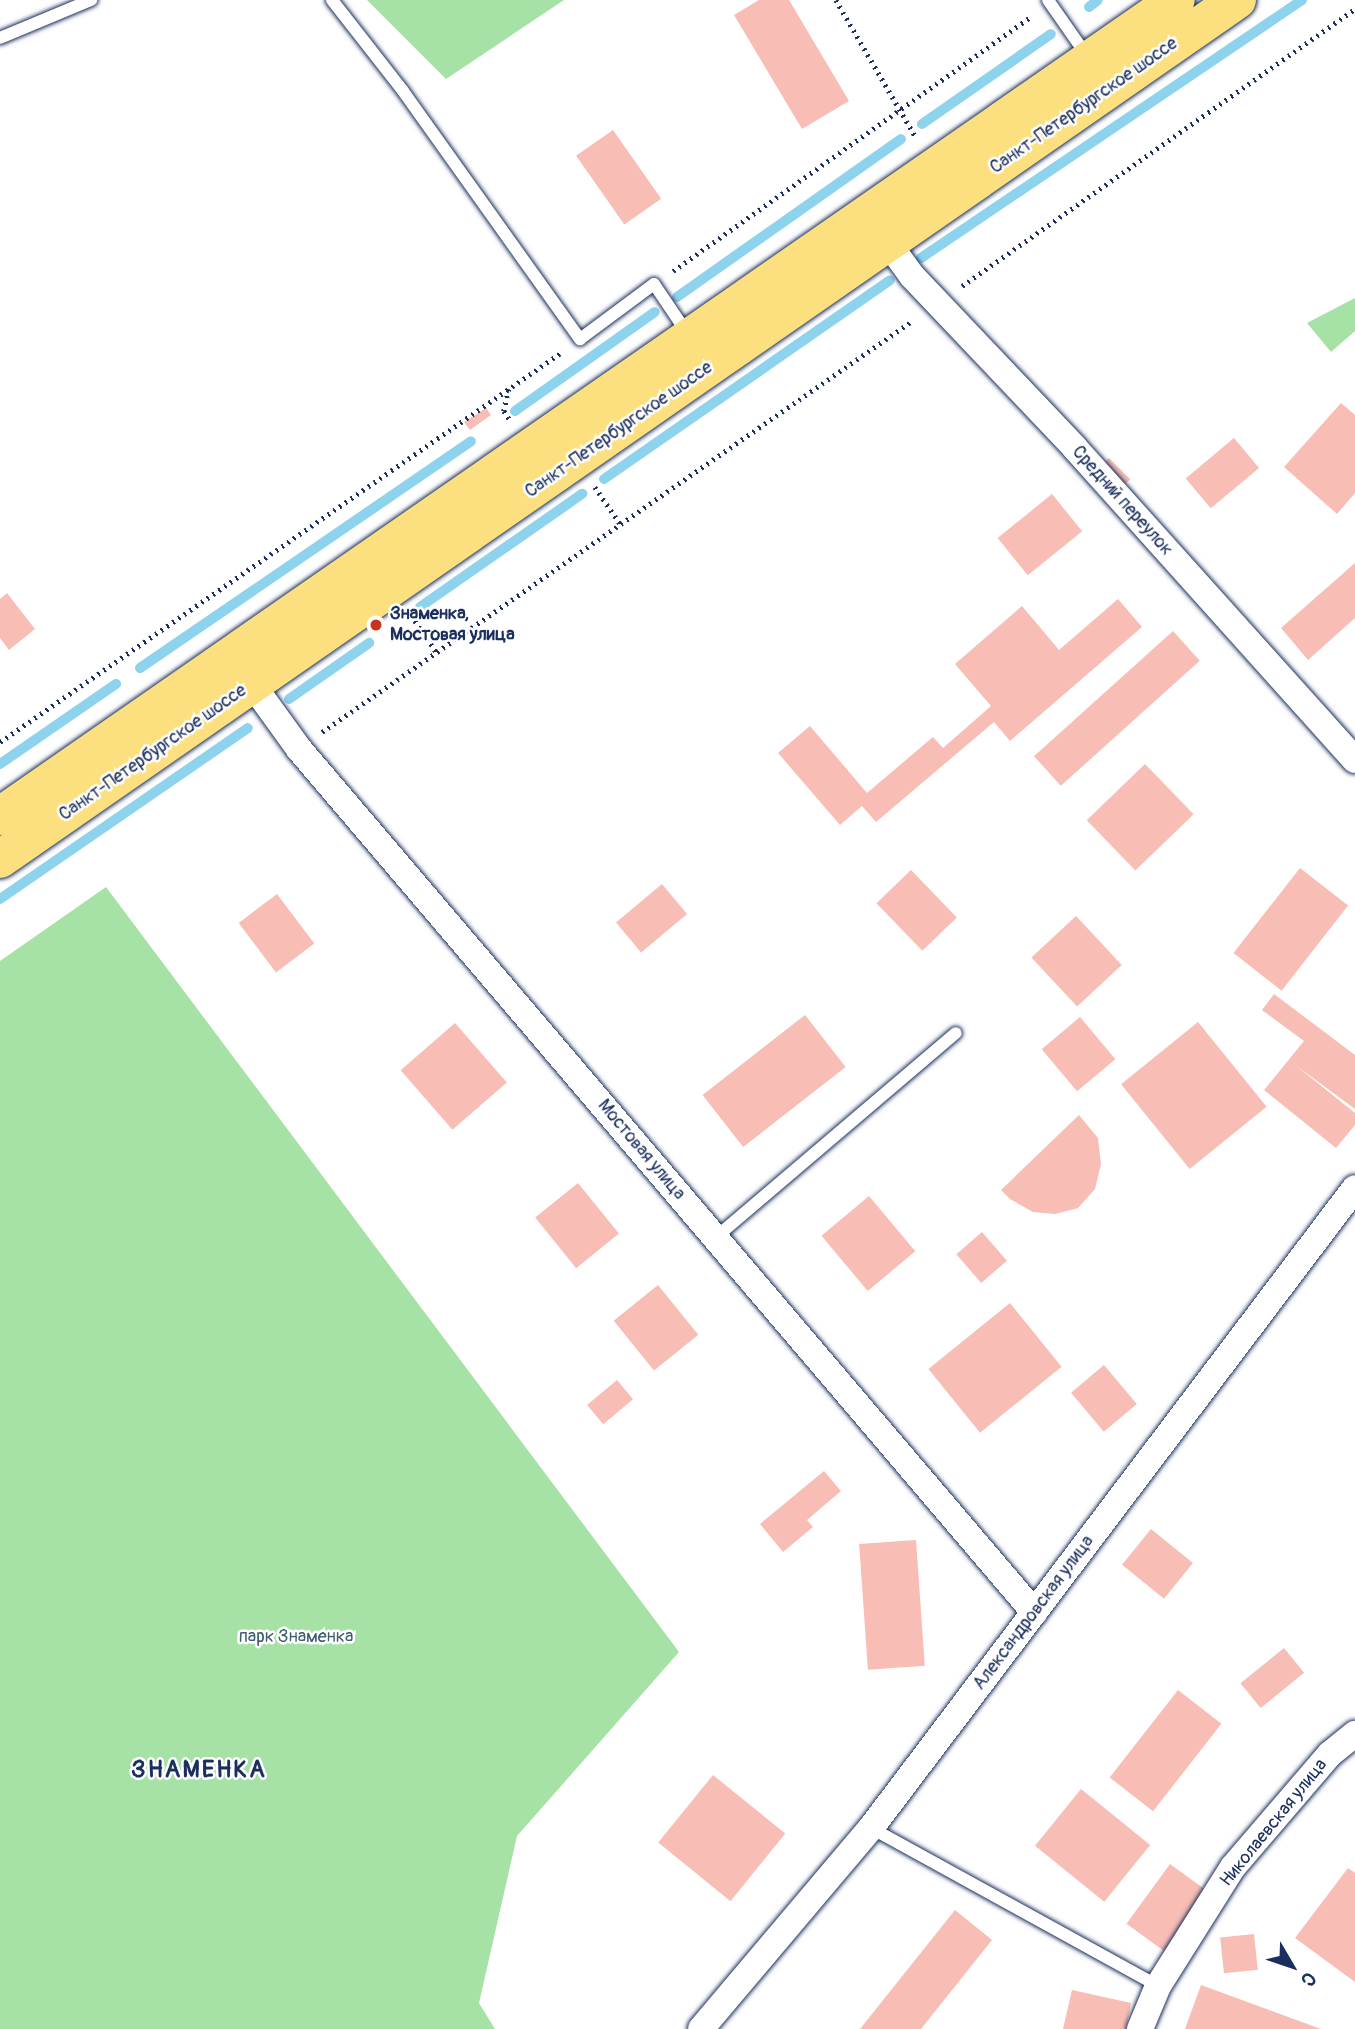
<!DOCTYPE html>
<html>
<head>
<meta charset="utf-8">
<style>
	body { margin:0 }
	#map { position:relative; width:1355px; height:2029px; overflow:hidden; background:#fff; font-family:Pangolin,sans-serif }
	div>[style] { position:absolute }
	[style*='--x'] { left:calc(var(--x)*1px); top:calc(var(--y)*1px); width:calc(var(--w)*1px); rotate:calc(var(--a)*1deg) }
	.green>* { inset:0; background:#a6e1a6 }
	.stream>* { height:10px; margin:-5px; padding:0 5px; transform-origin:5px; border-radius:5px; background:#8dd3ee }
	.building>* { inset:0; background:#f8bdb4; transform-origin:0 0 }
	.path>* { height:4.5px; margin-top:-2.25px; transform-origin:0; background:repeating-linear-gradient(90deg,#1b2f5e 0 2px,transparent 0 7px) }
	.roads { filter:drop-shadow(0 0 2px #1b2f5e) drop-shadow(0 0 2px #1b2f5e) }
	.service>* { height:12px; margin:-6px; padding:0 6px; transform-origin:6px; border-radius:6px; background:#fff }
	.minor>* { height:26px; margin:-13px; padding:0 13px; transform-origin:13px; border-radius:13px; background:#fff }
	.primary>* { height:38px; margin:-19px; padding:0 19px; transform-origin:19px; border-radius:19px; background:#fce080 }
	.dots>* { width:19px; height:19px; translate:-50% -50%; box-sizing:border-box; border:4px solid #fff; border-radius:50% }
	span { translate:-50% -50%; white-space:nowrap; text-align:center; line-height:1.15; -webkit-text-stroke:5px #fff; paint-order:stroke }
	.street-label { font-size:18px; color:#1b2f5e }
	.poi-label { font-size:18px; color:#1b2f5e; font-weight:700 }
	.left { translate:0 -50%; text-align:left }
	.park-label { font-size:18px; color:#3e5c70 }
	.district-label { font-size:24px; color:#1b2f5e; font-weight:700; letter-spacing:2px }
	.north { position:absolute; left:1257px; top:1931px; width:70px; height:70px; -webkit-text-stroke:5px #fff; paint-order:stroke; rotate:129deg; font-size:19px; font-weight:700; line-height:28px; text-align:center; color:#1b2f5e }
	.north::after { content:''; display:block; margin:auto; width:24px; height:32px; background:#1b2f5e; clip-path:polygon(50% 0,100% 100%,50% 72%,0 100%) }
</style>
</head>
<body>
<div id="map">
	<div class="green">
		<i style="clip-path:polygon(367px 0,564px 0,446px 79px)"></i>
		<i style="clip-path:polygon(1355px 298px,1355px 331px,1331px 352px,1307px 323px)"></i>
		<i style="clip-path:polygon(106px 887px,679px 1652px,517px 1836px,479px 2003px,495px 2029px,0 2029px,0 961px)"></i>
	</div>
	<div class="stream">
		<i style="--x:1089;--y:7;--w:11;--a:-38"></i>
		<i style="--x:922;--y:124;--w:157;--a:-34.9"></i>
		<i style="--x:921;--y:258;--w:460;--a:-34.1"></i>
		<i style="--x:677;--y:297;--w:274;--a:-35.2"></i>
		<i style="--x:515;--y:411;--w:171;--a:-35.3"></i>
		<i style="--x:604;--y:479;--w:348;--a:-34.8"></i>
		<i style="--x:420;--y:607;--w:198;--a:-34.9"></i>
		<i style="--x:140;--y:668;--w:401;--a:-34.4"></i>
		<i style="--x:289;--y:699;--w:98;--a:-35"></i>
		<i style="--x:0;--y:764;--w:141;--a:-34.6"></i>
		<i style="--x:0;--y:899;--w:301;--a:-34.6"></i>
	</div>
	<div class="building">
		<i style="clip-path:polygon(759px 0,789px 0,849px 101px,802px 129px,734px 15px)"></i>
		<i style="left:613px;top:130px;width:84px;height:45px;rotate:55deg"></i>
		<i style="clip-path:polygon(1341px 403px,1355px 415px,1355px 493px,1337px 514px,1284px 467px)"></i>
		<i style="clip-path:polygon(486px 408px,491px 415px,470px 430px,464px 422px)"></i>
		<i style="left:1234px;top:438px;width:39px;height:63px;rotate:50deg"></i>
		<i style="left:1109px;top:458px;width:30px;height:17px;rotate:45deg"></i>
		<i style="left:1052px;top:494px;width:48px;height:70px;rotate:51deg"></i>
		<i style="clip-path:polygon(1355px 563px,1355px 618px,1308px 660px,1281px 628px)"></i>
		<i style="clip-path:polygon(7px 593px,35px 629px,9px 650px,0 638px,0 599px)"></i>
		<i style="clip-path:polygon(1118px 599px,1142px 627px,1010px 741px,994px 722px,876px 822px,862px 806px,840px 825px,778px 753px,810px 726px,867px 793px,933px 737px,943px 748px,991px 706px,955px 664px,1022px 606px,1059px 650px)"></i>
		<i style="left:1173px;top:631px;width:40px;height:187px;rotate:48deg"></i>
		<i style="left:1145px;top:764px;width:70px;height:81px;rotate:46deg"></i>
		<i style="left:1300px;top:868px;width:61px;height:108px;rotate:38deg"></i>
		<i style="left:911px;top:870px;width:66px;height:48px;rotate:46deg"></i>
		<i style="left:662px;top:884px;width:39px;height:60px;rotate:50deg"></i>
		<i style="left:277px;top:894px;width:62px;height:48px;rotate:53deg"></i>
		<i style="left:1076px;top:916px;width:67px;height:61px;rotate:47deg"></i>
		<i style="clip-path:polygon(1274px 994px,1355px 1055px,1355px 1109px,1294px 1064px,1355px 1113px,1355px 1125px,1336px 1148px,1264px 1090px,1304px 1041px,1262px 1010px)"></i>
		<i style="left:805px;top:1015px;width:66px;height:130px;rotate:52deg"></i>
		<i style="left:1080px;top:1017px;width:55px;height:50px;rotate:50deg"></i>
		<i style="left:1198px;top:1022px;width:109px;height:99px;rotate:51deg"></i>
		<i style="left:455px;top:1023px;width:79px;height:72px;rotate:49deg"></i>
		<i style="clip-path:polygon(1079px 1115px,1098px 1138px,1101px 1164px,1095px 1189px,1078px 1208px,1055px 1214px,1033px 1212px,1010px 1199px,1001px 1190px)"></i>
		<i style="left:578px;top:1183px;width:65px;height:55px;rotate:51deg"></i>
		<i style="left:869px;top:1196px;width:72px;height:62px;rotate:50deg"></i>
		<i style="left:982px;top:1232px;width:38px;height:34px;rotate:49deg"></i>
		<i style="left:658px;top:1285px;width:64px;height:57px;rotate:51deg"></i>
		<i style="left:1010px;top:1303px;width:82px;height:105px;rotate:51deg"></i>
		<i style="left:1104px;top:1365px;width:51px;height:43px;rotate:50deg"></i>
		<i style="left:617px;top:1380px;width:25px;height:39px;rotate:50deg"></i>
		<i style="clip-path:polygon(824px 1471px,841px 1491px,807px 1520px,813px 1527px,783px 1552px,760px 1524px)"></i>
		<i style="left:1151px;top:1529px;width:54px;height:46px;rotate:39deg"></i>
		<i style="left:916px;top:1540px;width:126px;height:57px;rotate:86deg"></i>
		<i style="left:1284px;top:1648px;width:32px;height:56px;rotate:51deg"></i>
		<i style="left:1178px;top:1690px;width:55px;height:111px;rotate:38deg"></i>
		<i style="left:713px;top:1775px;width:93px;height:87px;rotate:39deg"></i>
		<i style="left:1081px;top:1789px;width:89px;height:73px;rotate:39deg"></i>
		<i style="left:1170px;top:1864px;width:51px;height:74px;rotate:36deg"></i>
		<i style="clip-path:polygon(1348px 1868px,1355px 1873px,1355px 1982px,1295px 1938px)"></i>
		<i style="clip-path:polygon(955px 1910px,992px 1940px,921px 2029px,860px 2029px)"></i>
		<i style="left:1254px;top:1934px;width:36px;height:34px;rotate:84deg"></i>
		<i style="clip-path:polygon(1201px 1985px,1321px 2029px,1185px 2029px)"></i>
		<i style="clip-path:polygon(1072px 1990px,1131px 2003px,1126px 2029px,1063px 2029px)"></i>
	</div>
	<div class="path">
		<i style="--x:836;--y:0;--w:157;--a:59.8"></i>
		<i style="--x:673;--y:271;--w:439;--a:-35.4"></i>
		<i style="--x:962;--y:286;--w:481;--a:-35.2"></i>
		<i style="--x:509;--y:389;--w:23;--a:103"></i>
		<i style="--x:504;--y:411;--w:11;--a:56"></i>
		<i style="--x:595;--y:487;--w:46;--a:55.6"></i>
		<i style="--x:411;--y:615;--w:46;--a:55.6"></i>
		<i style="--x:322;--y:732;--w:719;--a:-34.86"></i>
		<i style="--x:0;--y:742;--w:684;--a:-34.76"></i>
	</div>
	<div class="roads">
		<div class="service">
			<i style="--x:332;--y:0;--w:115;--a:52"></i>
			<i style="--x:403;--y:91;--w:305;--a:54.5"></i>
			<i style="--x:580;--y:339;--w:92;--a:-36.6"></i>
			<i style="--x:654;--y:284;--w:59;--a:56"></i>
			<i style="--x:1048;--y:0;--w:68;--a:55.1"></i>
			<i style="--x:0;--y:38;--w:99;--a:-22.7"></i>
			<i style="--x:715;--y:1238;--w:316;--a:-40.4"></i>
			<i style="--x:871;--y:1828;--w:328;--a:28.8"></i>
		</div>
		<div class="minor">
			<i style="--x:888;--y:243;--w:41;--a:54"></i>
			<i style="--x:912;--y:276;--w:237;--a:46.5"></i>
			<i style="--x:1075;--y:448;--w:419;--a:48.1"></i>
			<i style="--x:252;--y:684;--w:80;--a:54.1"></i>
			<i style="--x:299;--y:749;--w:1134;--a:49.58"></i>
			<i style="--x:701;--y:2029;--w:263;--a:-49.8"></i>
			<i style="--x:871;--y:1828;--w:802;--a:-52.9"></i>
			<i style="--x:1140;--y:2029;--w:47;--a:-67.3"></i>
			<i style="--x:1158;--y:1986;--w:141;--a:-57.8"></i>
			<i style="--x:1233;--y:1867;--w:149;--a:-49.4"></i>
			<i style="--x:1330;--y:1754;--w:32;--a:-39"></i>
		</div>
		<div class="primary">
			<i style="--x:0;--y:816;--w:1431;--a:-34.76"></i>
			<i style="--x:0;--y:859;--w:1506;--a:-34.78"></i>
		</div>
	</div>
	<div class="dots">
		<i style="left:376px;top:625px;background:#c8321e"></i>
	</div>
	<div class="street-label">
		<span style="left:1084px;top:106px;rotate:-35deg">Санкт-Петербургское шоссе</span>
		<span style="left:619px;top:430px;rotate:-35deg">Санкт-Петербургское шоссе</span>
		<span style="left:1122px;top:501px;rotate:48deg">Средний переулок</span>
		<span style="left:153px;top:753px;rotate:-35deg">Санкт-Петербургское шоссе</span>
		<span style="left:641px;top:1150px;rotate:50deg">Мостовая улица</span>
		<span style="left:1034px;top:1613px;rotate:-53deg">Александровская улица</span>
		<span style="left:1274px;top:1823px;rotate:-51deg">Николаевская улица</span>
	</div>
	<div class="poi-label">
		<span class="left" style="left:390px;top:625px">Знаменка,<br>Мостовая улица</span>
	</div>
	<div class="park-label">
		<span style="left:296px;top:1637px">парк Знаменка</span>
	</div>
	<div class="district-label">
		<span style="left:199px;top:1770px">ЗНАМЕНКА</span>
	</div>
	<div class="north">С</div>
</div>
</body>
</html>
